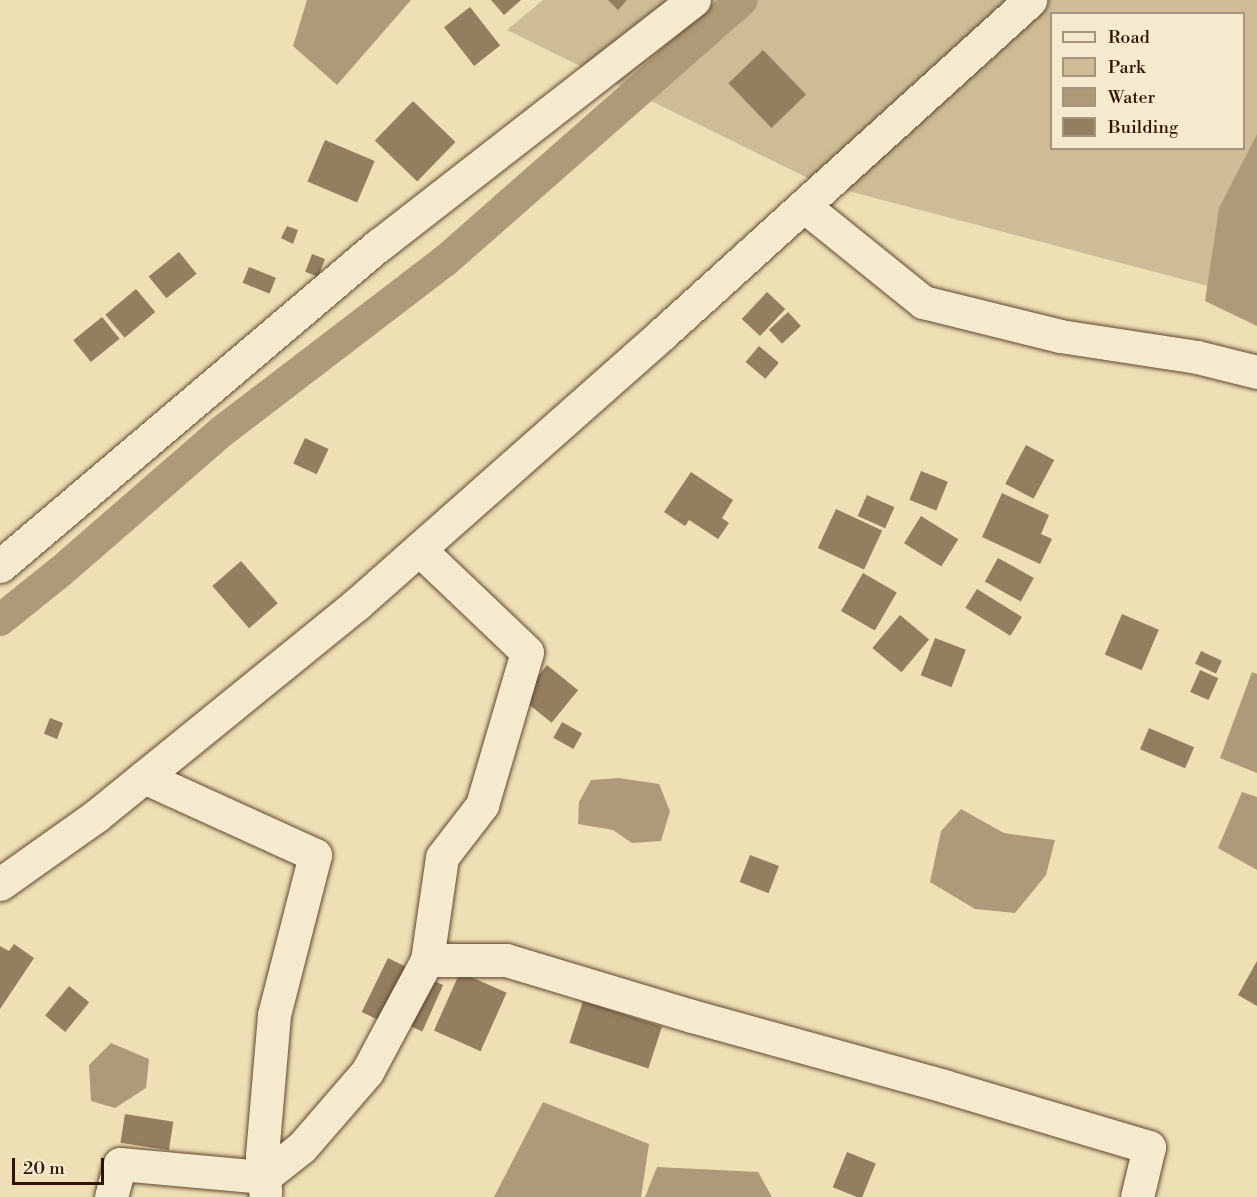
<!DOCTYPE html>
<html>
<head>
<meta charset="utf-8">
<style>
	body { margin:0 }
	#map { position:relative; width:1257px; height:1197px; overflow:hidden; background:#efdfb4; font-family:"Libre Bodoni",serif }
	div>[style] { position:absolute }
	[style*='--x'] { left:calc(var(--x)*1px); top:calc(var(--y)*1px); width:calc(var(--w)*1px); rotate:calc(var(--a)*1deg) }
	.green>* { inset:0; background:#cebc96 }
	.water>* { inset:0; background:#ae9a78 }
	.canal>* { height:32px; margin:-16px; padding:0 16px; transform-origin:16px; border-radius:16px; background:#ae9a78 }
	.building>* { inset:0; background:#937e60; transform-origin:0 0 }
	.roads { filter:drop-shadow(0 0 2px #5f4731) drop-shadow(0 0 2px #5f4731) }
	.minor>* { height:33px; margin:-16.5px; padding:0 16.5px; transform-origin:16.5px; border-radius:16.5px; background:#f5eace }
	span { translate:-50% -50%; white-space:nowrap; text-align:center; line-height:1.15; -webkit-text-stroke:4.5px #f5eace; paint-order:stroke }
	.legend { position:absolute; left:1050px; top:12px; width:195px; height:138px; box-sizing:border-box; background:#f5eace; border:2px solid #a6947e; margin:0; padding:8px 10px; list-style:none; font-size:18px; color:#2f1405 }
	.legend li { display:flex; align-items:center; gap:12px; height:30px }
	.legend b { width:30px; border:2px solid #a6947e }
	.scale { position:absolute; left:12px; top:1158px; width:92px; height:27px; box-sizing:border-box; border:3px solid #2f1405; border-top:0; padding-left:8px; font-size:18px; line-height:21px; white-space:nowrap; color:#2f1405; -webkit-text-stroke:4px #f5eace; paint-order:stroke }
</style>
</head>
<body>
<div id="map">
	<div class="green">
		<i style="clip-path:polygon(evenodd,543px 0,1257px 0,1257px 299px,818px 183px,507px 30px,543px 0,1052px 14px,1244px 14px,1244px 148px,1052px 148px,1052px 14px)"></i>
	</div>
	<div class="water">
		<i style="clip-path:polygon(307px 0,411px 0,337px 85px,293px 46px)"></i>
		<i style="clip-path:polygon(1257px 134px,1257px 326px,1205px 301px,1219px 208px)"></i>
		<i style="clip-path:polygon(1252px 672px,1257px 674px,1257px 773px,1220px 758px)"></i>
		<i style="clip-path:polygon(619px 778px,659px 784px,670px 811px,661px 841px,632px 843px,613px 830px,578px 824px,579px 802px,591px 780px)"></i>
		<i style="clip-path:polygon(1242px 792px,1257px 797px,1257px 870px,1218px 848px)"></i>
		<i style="clip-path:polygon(961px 809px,1004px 833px,1055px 840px,1046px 875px,1015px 913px,975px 909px,930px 882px,941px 831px)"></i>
		<i style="clip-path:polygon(111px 1043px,149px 1059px,146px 1088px,115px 1108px,91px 1101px,89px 1065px)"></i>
		<i style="clip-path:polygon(543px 1102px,649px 1144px,641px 1197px,494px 1197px)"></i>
		<i style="clip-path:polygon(657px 1167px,758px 1172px,772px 1197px,645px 1197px)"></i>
	</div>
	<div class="canal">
		<i style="--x:0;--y:620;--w:77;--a:-38.7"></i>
		<i style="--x:60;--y:572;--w:213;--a:-41"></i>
		<i style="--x:221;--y:432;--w:282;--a:-37.4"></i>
		<i style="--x:445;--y:261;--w:395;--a:-41.3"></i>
	</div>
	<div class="building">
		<i style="clip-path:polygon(491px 0,521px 0,504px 15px)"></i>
		<i style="clip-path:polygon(608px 0,627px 0,618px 10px)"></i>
		<i style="left:470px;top:7px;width:49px;height:33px;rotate:52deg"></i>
		<i style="left:763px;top:50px;width:62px;height:48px;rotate:46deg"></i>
		<i style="left:413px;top:101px;width:59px;height:55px;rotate:44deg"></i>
		<i style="left:325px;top:140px;width:54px;height:45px;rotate:23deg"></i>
		<i style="clip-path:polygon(287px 226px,298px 230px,293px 244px,281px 238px)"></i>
		<i style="left:179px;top:252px;width:28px;height:39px;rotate:51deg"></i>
		<i style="left:312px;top:254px;width:14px;height:19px;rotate:21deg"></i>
		<i style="left:249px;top:267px;width:29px;height:17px;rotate:22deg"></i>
		<i style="left:136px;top:289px;width:30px;height:40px;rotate:50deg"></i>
		<i style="left:767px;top:292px;width:25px;height:37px;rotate:43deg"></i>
		<i style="left:788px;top:312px;width:19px;height:26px;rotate:47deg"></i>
		<i style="left:102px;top:317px;width:28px;height:37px;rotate:51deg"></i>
		<i style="left:759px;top:346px;width:26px;height:21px;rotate:40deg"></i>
		<i style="left:305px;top:438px;width:26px;height:28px;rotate:25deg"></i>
		<i style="left:1026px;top:445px;width:32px;height:44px;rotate:28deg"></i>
		<i style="left:921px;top:471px;width:29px;height:31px;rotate:22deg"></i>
		<i style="clip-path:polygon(691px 472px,733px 500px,722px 518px,729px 523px,718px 539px,689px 520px,685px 526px,664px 512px)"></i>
		<i style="clip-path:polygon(1002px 493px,1049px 515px,1041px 534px,1052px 539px,1040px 564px,982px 537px)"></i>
		<i style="left:867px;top:495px;width:30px;height:23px;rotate:24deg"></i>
		<i style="left:836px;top:509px;width:51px;height:43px;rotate:25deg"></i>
		<i style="left:921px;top:516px;width:44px;height:32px;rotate:32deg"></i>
		<i style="left:998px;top:558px;width:41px;height:27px;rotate:29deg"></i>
		<i style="left:241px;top:561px;width:56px;height:38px;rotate:49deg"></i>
		<i style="left:863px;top:573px;width:39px;height:44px;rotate:30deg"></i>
		<i style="left:977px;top:589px;width:53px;height:22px;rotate:32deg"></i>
		<i style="left:1122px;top:614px;width:40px;height:44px;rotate:23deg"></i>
		<i style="left:900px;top:615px;width:38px;height:43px;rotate:40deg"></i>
		<i style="left:935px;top:638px;width:33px;height:40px;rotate:21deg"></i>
		<i style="left:1201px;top:651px;width:23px;height:14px;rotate:25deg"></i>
		<i style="left:547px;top:665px;width:40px;height:42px;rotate:39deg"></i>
		<i style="left:1200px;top:670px;width:20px;height:24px;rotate:24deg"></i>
		<i style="left:50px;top:718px;width:14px;height:17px;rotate:21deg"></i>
		<i style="left:562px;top:722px;width:23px;height:18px;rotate:29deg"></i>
		<i style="left:1149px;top:728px;width:49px;height:23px;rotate:23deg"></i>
		<i style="left:750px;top:855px;width:31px;height:29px;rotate:21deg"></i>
		<i style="clip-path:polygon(14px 944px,34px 958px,0 1009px,0 946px,9px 951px)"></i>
		<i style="left:388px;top:958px;width:25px;height:60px;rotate:26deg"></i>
		<i style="clip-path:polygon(1257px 961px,1257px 1006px,1238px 995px)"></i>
		<i style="left:460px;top:972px;width:51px;height:64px;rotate:24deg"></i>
		<i style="left:423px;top:976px;width:22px;height:51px;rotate:24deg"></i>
		<i style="left:69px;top:986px;width:26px;height:38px;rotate:39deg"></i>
		<i style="left:583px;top:1001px;width:83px;height:44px;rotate:18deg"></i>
		<i style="left:125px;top:1114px;width:49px;height:29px;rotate:9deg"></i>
		<i style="left:847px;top:1152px;width:31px;height:38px;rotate:22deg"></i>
	</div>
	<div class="roads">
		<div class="minor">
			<i style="--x:804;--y:206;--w:153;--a:38.9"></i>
			<i style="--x:923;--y:302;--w:141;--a:13.9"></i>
			<i style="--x:1060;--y:336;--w:139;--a:8.7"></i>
			<i style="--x:1197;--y:357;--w:62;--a:14"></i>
			<i style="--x:0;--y:566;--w:497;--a:-40.3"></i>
			<i style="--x:379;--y:245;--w:399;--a:-37.9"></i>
			<i style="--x:144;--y:777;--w:188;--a:24.5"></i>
			<i style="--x:315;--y:855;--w:165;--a:104.4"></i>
			<i style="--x:274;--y:1015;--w:141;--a:94.9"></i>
			<i style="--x:262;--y:1155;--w:37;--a:85"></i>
			<i style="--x:0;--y:884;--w:118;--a:-35.3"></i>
			<i style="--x:96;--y:816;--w:336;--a:-39.1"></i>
			<i style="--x:357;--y:604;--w:407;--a:-41.5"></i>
			<i style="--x:662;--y:334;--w:497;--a:-42.2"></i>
			<i style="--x:427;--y:960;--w:79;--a:0"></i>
			<i style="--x:506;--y:960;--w:194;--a:16.8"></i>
			<i style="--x:692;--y:1016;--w:262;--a:15.5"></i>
			<i style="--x:944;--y:1086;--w:214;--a:16.6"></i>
			<i style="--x:1149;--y:1147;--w:51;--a:103.5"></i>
			<i style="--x:111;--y:1197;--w:34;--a:-75"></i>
			<i style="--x:120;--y:1164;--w:145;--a:5.2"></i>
			<i style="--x:264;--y:1177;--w:48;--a:-38.3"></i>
			<i style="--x:302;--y:1147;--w:99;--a:-49.1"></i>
			<i style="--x:367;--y:1072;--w:127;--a:-61.8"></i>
			<i style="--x:427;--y:960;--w:104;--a:-81.7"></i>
			<i style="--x:442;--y:857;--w:66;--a:-52.4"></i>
			<i style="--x:482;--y:805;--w:159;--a:-73.6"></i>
			<i style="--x:527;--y:652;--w:149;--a:-136.4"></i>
		</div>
	</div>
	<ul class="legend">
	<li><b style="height:8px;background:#f5eace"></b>Road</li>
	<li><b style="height:16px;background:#cebc96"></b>Park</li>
	<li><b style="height:16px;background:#ae9a78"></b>Water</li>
	<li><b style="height:16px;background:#937e60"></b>Building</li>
	</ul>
	<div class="scale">20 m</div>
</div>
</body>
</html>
